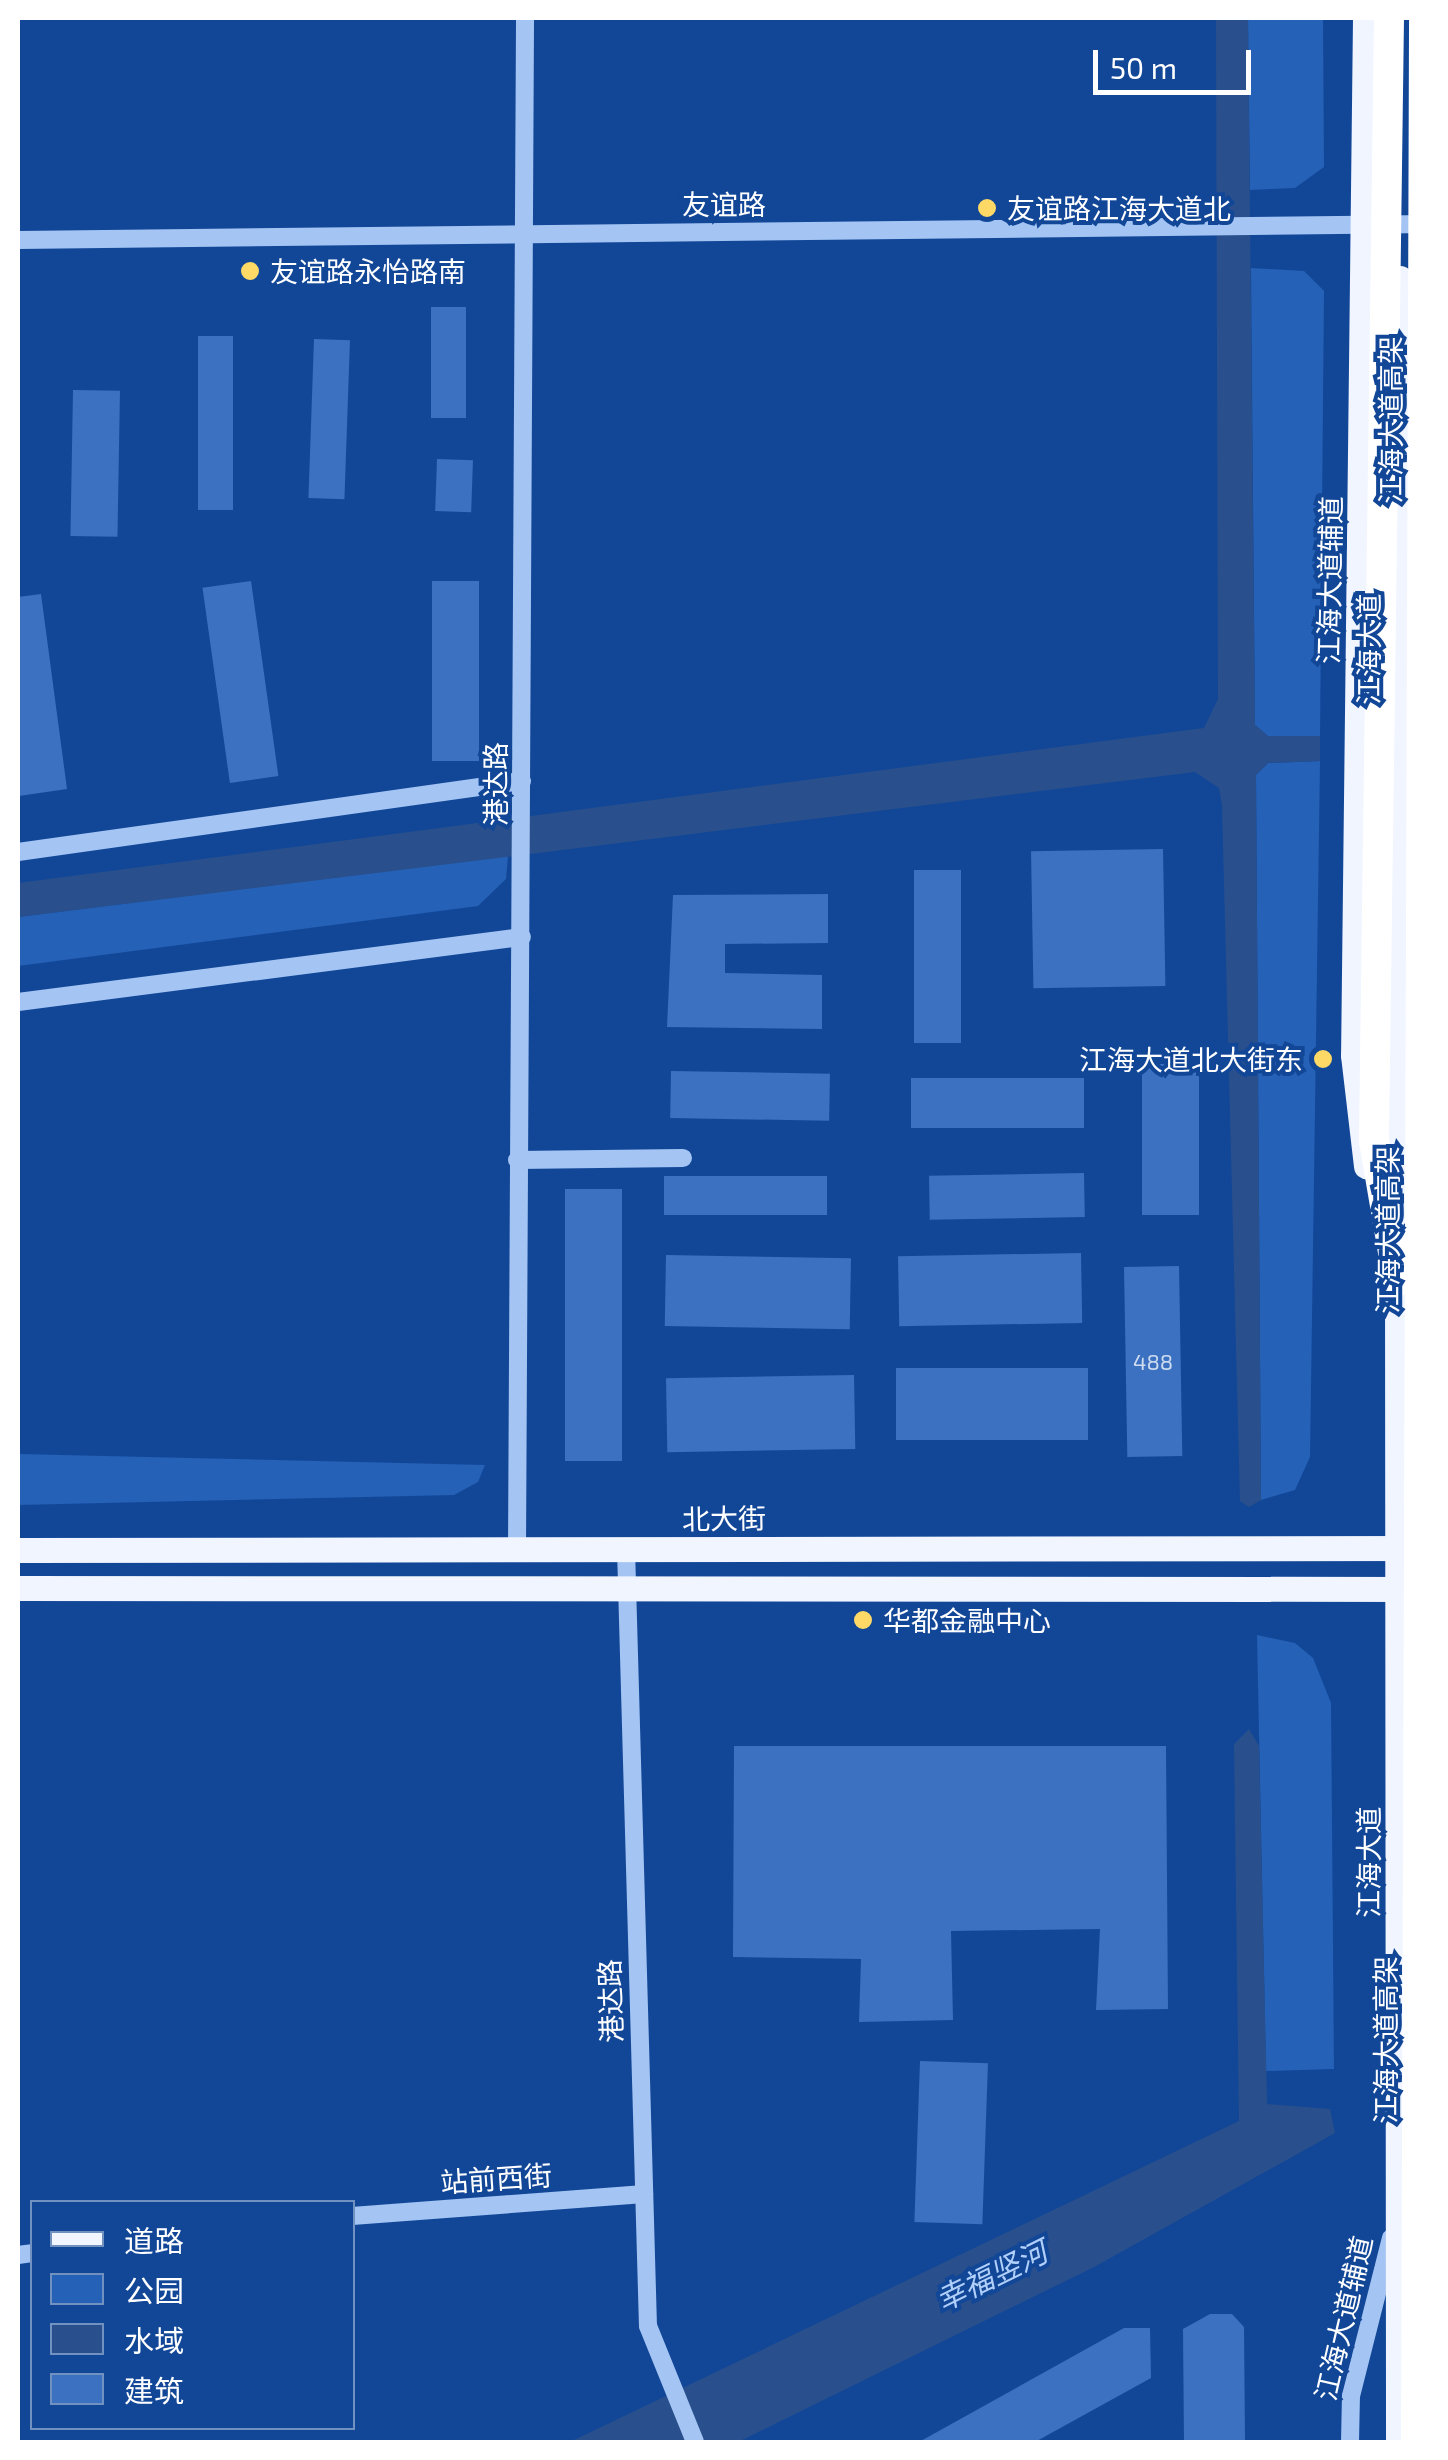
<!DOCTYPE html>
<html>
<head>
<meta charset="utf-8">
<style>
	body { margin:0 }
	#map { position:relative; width:1448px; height:2460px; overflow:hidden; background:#124798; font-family:"Exo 2","Noto Sans SC",sans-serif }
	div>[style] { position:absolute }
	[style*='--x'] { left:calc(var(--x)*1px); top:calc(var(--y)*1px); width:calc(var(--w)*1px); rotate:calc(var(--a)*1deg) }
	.green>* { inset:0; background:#2561b6 }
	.water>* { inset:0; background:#29508c }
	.building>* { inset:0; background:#3b71c0; transform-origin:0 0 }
	.minor>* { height:18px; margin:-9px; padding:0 9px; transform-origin:9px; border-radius:9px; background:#a4c5f3 }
	.major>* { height:25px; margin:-12.5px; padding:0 12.5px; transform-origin:12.5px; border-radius:12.5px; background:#f0f5ff }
	.highway>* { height:30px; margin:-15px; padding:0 15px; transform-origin:15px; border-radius:15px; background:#fff }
	.dots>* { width:28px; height:28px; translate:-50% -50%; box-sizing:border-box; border:5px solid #124798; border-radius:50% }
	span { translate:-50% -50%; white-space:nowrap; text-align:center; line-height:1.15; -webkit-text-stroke:8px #124798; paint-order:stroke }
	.number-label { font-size:22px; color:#cedcef }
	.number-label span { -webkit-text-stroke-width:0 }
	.street-label { font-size:28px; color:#fff }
	.poi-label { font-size:28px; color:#fff }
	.left { translate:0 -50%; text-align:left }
	.right { translate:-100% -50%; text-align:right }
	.water-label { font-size:30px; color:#b0cffa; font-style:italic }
	.frame { position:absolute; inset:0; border:20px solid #fff; pointer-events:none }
	.legend { position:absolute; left:30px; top:2200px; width:325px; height:230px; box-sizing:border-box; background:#124798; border:2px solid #7191c1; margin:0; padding:12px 18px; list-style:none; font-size:30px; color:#fff }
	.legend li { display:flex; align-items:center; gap:20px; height:50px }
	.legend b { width:50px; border:2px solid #7191c1 }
	.scale { position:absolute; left:1093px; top:50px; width:158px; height:45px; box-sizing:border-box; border:5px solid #fff; border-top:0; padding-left:12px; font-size:30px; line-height:35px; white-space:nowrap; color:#fff; -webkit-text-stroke:8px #124798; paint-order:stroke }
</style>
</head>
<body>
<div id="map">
	<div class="green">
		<i style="clip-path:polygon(1248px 18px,1323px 18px,1324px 167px,1295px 188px,1250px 190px)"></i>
		<i style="clip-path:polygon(1251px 268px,1304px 271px,1324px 291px,1320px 736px,1268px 736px,1255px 725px)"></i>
		<i style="clip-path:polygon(1320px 761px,1310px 1457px,1295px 1490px,1261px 1500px,1256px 775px,1268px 763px)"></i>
		<i style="clip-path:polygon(508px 856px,506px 879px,478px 906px,18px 966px,18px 917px)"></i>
		<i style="clip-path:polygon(18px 1454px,485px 1465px,478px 1482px,454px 1495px,18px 1505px)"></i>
		<i style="clip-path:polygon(1257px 1635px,1295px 1643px,1313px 1658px,1331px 1703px,1334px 2069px,1266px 2071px)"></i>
	</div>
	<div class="water">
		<i style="clip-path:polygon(1216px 18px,1248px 18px,1255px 725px,1268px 736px,1320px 736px,1320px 761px,1268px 763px,1256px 775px,1261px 1500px,1249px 1507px,1240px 1501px,1222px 805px,1219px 788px,1195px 772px,18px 917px,18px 883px,1204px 728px,1218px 699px)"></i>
		<i style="clip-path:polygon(1249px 1729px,1259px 1746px,1267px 2104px,1330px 2109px,1335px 2133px,1094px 2267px,738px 2442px,570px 2442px,1239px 2121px,1234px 1744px)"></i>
	</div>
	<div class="building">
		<i style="left:431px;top:307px;width:35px;height:111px"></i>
		<i style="left:198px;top:336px;width:35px;height:174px"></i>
		<i style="left:314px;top:339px;width:36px;height:159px;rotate:2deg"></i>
		<i style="left:73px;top:390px;width:47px;height:146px;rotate:1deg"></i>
		<i style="left:437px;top:459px;width:36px;height:52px;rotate:2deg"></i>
		<i style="left:251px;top:581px;width:197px;height:49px;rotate:82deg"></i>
		<i style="left:432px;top:581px;width:47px;height:180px"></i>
		<i style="clip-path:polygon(41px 594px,67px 789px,19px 796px,18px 597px)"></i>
		<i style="left:1163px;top:849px;width:137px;height:132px;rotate:89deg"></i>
		<i style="left:914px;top:870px;width:47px;height:173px"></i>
		<i style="clip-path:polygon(828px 894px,828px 943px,725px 944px,725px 973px,822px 975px,822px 1029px,667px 1027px,673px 895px)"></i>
		<i style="left:1142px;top:1064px;width:57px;height:151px"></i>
		<i style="left:671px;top:1071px;width:159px;height:47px;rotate:1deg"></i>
		<i style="left:1084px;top:1078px;width:50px;height:173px;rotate:90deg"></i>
		<i style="left:1084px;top:1173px;width:44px;height:155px;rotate:89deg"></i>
		<i style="left:664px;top:1176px;width:163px;height:39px"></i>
		<i style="left:565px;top:1189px;width:57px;height:272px"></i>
		<i style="left:1081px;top:1253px;width:70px;height:183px;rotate:89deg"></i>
		<i style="left:666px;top:1255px;width:185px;height:71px;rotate:1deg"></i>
		<i style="left:1179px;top:1266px;width:190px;height:55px;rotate:89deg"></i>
		<i style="left:1088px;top:1368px;width:72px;height:192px;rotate:90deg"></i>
		<i style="left:854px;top:1375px;width:74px;height:188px;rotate:89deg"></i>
		<i style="clip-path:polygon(734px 1746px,1166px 1746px,1168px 2009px,1096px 2010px,1100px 1929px,951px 1931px,953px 2020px,859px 2022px,861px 1959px,733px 1957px)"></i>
		<i style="left:920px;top:2061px;width:68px;height:161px;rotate:2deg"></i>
		<i style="clip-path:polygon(1210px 2314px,1232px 2314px,1244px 2327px,1245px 2442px,1184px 2442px,1183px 2329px)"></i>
		<i style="clip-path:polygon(1124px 2328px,1150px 2328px,1151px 2378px,1035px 2442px,919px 2442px)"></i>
	</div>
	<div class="minor">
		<i style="--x:18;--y:240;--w:1412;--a:-0.65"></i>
		<i style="--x:18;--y:852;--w:509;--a:-8.02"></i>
		<i style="--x:18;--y:1002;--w:508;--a:-7.35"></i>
		<i style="--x:517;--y:1160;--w:166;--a:-0.7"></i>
		<i style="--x:626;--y:1549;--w:777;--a:88.38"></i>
		<i style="--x:648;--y:2326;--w:125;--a:67.9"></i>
		<i style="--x:517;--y:1550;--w:1532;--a:-89.7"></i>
		<i style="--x:352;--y:2216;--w:293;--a:-4.3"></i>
		<i style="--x:18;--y:2255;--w:14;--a:-8"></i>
		<i style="--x:1350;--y:2442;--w:46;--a:-88.8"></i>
		<i style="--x:1351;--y:2396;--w:163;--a:-75.8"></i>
	</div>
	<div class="major">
		<i style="--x:1365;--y:18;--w:1037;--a:90.66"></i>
		<i style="--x:1353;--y:1055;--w:112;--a:83.3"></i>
		<i style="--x:1397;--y:1213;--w:935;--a:-89.82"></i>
		<i style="--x:1397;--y:1263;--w:1179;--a:89.95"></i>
		<i style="--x:18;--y:1550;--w:1394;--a:-0.08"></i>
		<i style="--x:18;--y:1588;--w:1394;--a:0.04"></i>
	</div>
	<div class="highway">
		<i style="--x:1389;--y:18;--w:1123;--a:90.77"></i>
		<i style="--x:1374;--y:1141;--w:142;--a:80.3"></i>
		<i style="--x:1416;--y:2442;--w:2424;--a:-89.81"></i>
	</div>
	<div class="dots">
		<i style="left:987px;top:208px;background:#ffd966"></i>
		<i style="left:250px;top:271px;background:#ffd966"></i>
		<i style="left:1323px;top:1059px;background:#ffd966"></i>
		<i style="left:863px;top:1620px;background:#ffd966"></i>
	</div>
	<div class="number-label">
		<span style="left:1153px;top:1362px">488</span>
	</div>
	<div class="street-label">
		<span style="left:724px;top:204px">友谊路</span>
		<span style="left:1390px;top:420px;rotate:-90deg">江海大道高架</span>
		<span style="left:1329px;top:580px;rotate:-89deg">江海大道辅道</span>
		<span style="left:1368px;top:649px;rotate:-90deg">江海大道</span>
		<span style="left:495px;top:784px;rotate:-90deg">港达路</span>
		<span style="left:1387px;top:1230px;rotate:-90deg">江海大道高架</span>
		<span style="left:724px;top:1518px;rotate:-1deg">北大街</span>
		<span style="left:1368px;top:1862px;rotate:-90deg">江海大道</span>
		<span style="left:610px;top:2001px;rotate:-92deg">港达路</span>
		<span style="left:1385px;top:2040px;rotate:-90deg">江海大道高架</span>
		<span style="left:496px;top:2178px;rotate:-4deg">站前西街</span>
		<span style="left:1343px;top:2318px;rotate:-77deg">江海大道辅道</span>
	</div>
	<div class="poi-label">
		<span class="left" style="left:1007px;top:208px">友谊路江海大道北</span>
		<span class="left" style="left:270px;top:271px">友谊路永怡路南</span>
		<span class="right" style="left:1303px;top:1059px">江海大道北大街东</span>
		<span class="left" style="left:883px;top:1620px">华都金融中心</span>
	</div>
	<div class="water-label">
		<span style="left:991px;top:2275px;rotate:-26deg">幸福竖河</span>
	</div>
	<div class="frame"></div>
	<ul class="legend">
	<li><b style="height:12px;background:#f0f5ff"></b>道路</li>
	<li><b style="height:28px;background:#2561b6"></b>公园</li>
	<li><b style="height:28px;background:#29508c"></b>水域</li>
	<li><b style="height:28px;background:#3b71c0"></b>建筑</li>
	</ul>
	<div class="scale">50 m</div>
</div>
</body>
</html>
